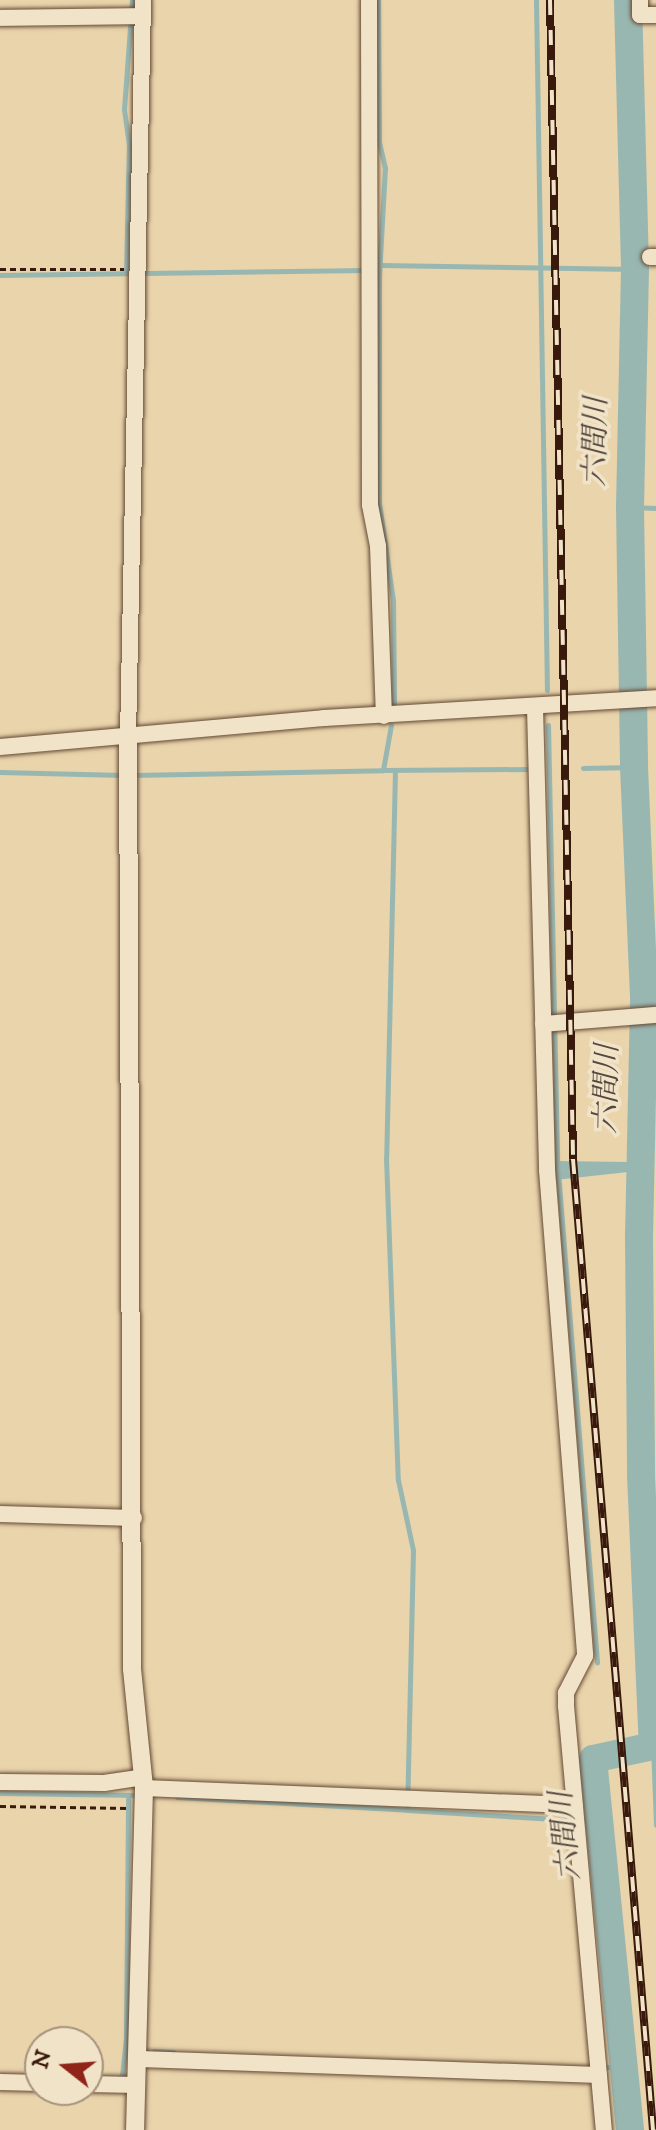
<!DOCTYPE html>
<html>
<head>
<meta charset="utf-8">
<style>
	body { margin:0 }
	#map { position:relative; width:656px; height:2130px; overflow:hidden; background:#e9d4ab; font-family:"IM FELL DW Pica","Noto Serif JP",serif }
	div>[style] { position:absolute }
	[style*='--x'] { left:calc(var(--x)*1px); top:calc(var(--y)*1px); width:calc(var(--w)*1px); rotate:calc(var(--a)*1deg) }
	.water>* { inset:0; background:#99b7b1 }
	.stream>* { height:5px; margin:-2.5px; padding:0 2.5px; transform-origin:2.5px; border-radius:2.5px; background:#99b7b1 }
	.river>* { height:28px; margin:-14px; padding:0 14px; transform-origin:14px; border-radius:14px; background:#99b7b1 }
	.path>* { height:3px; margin-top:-1.5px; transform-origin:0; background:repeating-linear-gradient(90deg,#38190c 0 6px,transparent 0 10px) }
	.roads { filter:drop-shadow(0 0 2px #644834) drop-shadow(0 0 2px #644834) }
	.minor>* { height:16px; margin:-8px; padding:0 8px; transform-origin:8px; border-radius:8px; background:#f1e3c8 }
	.tertiary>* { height:18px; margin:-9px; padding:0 9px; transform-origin:9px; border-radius:9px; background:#f1e3c8 }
	.rail>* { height:8px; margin-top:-4px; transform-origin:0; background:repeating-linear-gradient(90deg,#f1e3c8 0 15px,#38190c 0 30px); box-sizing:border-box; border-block:2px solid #38190c }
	span { translate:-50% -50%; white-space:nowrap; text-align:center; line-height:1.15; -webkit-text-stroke:7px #f1e3c8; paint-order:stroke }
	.water-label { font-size:30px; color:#55483e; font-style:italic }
	.north { position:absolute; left:24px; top:2026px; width:80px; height:80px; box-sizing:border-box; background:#f1e3c8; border:2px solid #a7927d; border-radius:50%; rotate:287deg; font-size:22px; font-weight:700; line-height:32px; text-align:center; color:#38190c }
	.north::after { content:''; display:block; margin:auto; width:28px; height:36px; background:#8f2418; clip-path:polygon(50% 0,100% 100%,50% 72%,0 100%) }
</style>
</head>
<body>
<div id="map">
	<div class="water">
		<i style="clip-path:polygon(554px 1161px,628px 1162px,628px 1172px,555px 1180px)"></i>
	</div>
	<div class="stream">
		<i style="--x:378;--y:0;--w:142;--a:89.6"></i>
		<i style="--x:379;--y:142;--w:27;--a:77"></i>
		<i style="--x:385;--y:168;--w:108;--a:93.2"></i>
		<i style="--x:379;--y:276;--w:227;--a:90"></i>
		<i style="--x:379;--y:503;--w:98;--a:81.8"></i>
		<i style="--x:393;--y:600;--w:104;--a:89.4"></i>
		<i style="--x:536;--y:0;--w:690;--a:89.09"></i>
		<i style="--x:380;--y:265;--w:255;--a:0.9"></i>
		<i style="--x:126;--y:273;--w:128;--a:-88.7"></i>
		<i style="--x:129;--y:145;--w:36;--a:-98"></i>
		<i style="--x:124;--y:109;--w:109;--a:-85.8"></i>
		<i style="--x:0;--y:275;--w:367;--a:-0.8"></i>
		<i style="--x:630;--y:507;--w:26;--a:2"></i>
		<i style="--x:391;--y:725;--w:46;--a:100.1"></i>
		<i style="--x:383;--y:770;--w:151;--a:-0.4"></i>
		<i style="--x:548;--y:725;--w:434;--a:88.8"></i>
		<i style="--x:557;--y:1159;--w:505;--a:85.45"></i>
		<i style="--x:583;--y:768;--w:51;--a:-1.1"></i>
		<i style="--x:395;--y:770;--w:388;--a:91.3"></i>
		<i style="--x:386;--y:1158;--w:322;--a:87.9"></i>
		<i style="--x:398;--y:1480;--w:72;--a:77.9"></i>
		<i style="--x:413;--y:1550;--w:260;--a:91.3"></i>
		<i style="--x:407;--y:1810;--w:194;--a:3.5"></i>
		<i style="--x:0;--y:772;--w:123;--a:1.4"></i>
		<i style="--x:133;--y:775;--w:250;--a:-1.1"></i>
		<i style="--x:623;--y:1168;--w:17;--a:-3"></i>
		<i style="--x:653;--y:1746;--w:79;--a:87.8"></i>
		<i style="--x:0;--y:1793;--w:139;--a:0.8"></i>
		<i style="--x:177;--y:1797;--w:230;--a:3.2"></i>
		<i style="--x:154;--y:2051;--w:19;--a:3"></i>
		<i style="--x:607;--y:2067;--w:18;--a:3"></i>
		<i style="--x:117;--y:2079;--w:6;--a:-31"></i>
		<i style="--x:122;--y:2076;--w:39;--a:-84"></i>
		<i style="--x:126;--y:2037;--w:242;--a:-89.5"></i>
	</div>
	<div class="river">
		<i style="--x:628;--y:0;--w:269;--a:88.5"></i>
		<i style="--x:635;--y:269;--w:238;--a:91.2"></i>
		<i style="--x:630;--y:507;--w:260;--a:89.1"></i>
		<i style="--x:634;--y:767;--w:233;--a:87.5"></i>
		<i style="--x:644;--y:1000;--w:235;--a:91.2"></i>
		<i style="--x:639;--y:1235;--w:240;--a:89.5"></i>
		<i style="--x:641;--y:1475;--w:271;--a:87.5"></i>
		<i style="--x:653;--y:1746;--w:61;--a:167.8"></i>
		<i style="--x:593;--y:1759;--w:373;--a:84.3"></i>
	</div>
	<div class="path">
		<i style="--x:0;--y:269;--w:124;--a:0"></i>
		<i style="--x:0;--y:1806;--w:128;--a:0.9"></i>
	</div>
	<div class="roads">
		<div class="minor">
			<i style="--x:369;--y:0;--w:505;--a:89.89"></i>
			<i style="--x:370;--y:505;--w:42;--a:79"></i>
			<i style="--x:378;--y:546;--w:170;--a:88"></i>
			<i style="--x:640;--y:0;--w:15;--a:90"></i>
			<i style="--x:640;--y:15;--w:16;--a:0"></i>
			<i style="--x:0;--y:18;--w:142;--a:-0.8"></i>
			<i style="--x:650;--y:257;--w:6;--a:0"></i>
			<i style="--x:535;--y:708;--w:462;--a:88.5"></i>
			<i style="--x:547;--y:1170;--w:487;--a:85.5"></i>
			<i style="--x:585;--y:1656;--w:42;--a:117.2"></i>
			<i style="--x:566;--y:1693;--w:13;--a:90"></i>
			<i style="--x:566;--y:1706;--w:426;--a:84.9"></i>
			<i style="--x:128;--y:737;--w:737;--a:-88.83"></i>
			<i style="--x:0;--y:747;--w:325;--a:-5.1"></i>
			<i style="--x:324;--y:718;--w:333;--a:-3.4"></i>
			<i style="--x:543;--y:1024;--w:113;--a:-4.6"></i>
			<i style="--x:0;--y:1514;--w:134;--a:1.7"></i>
			<i style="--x:0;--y:1782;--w:104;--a:0.6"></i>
			<i style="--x:104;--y:1783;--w:40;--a:-8.5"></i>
			<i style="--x:144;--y:1788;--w:431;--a:2.3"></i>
			<i style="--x:140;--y:2059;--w:459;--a:2"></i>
			<i style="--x:0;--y:2082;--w:40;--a:1.4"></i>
			<i style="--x:88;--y:2084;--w:49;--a:1.2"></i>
		</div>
		<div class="tertiary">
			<i style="--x:128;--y:737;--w:932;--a:89.75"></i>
			<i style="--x:132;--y:1669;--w:120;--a:84.2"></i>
			<i style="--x:144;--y:1788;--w:342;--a:91.5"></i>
		</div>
	</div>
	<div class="rail">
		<i style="--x:550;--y:0;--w:1159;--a:88.86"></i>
		<i style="--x:573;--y:1159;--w:974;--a:85.29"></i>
	</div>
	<div class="water-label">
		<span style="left:597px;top:442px;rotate:-89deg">六間川</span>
		<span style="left:608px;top:1089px;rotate:-89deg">六間川</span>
		<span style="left:567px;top:1836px;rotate:-96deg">六間川</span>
	</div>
	<div class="north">N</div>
</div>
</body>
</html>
